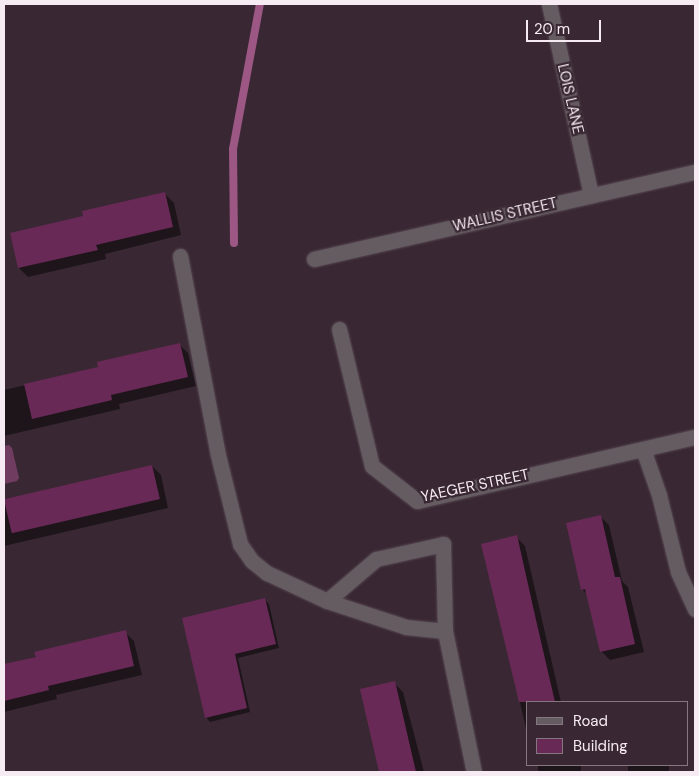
<!DOCTYPE html>
<html>
<head>
<meta charset="utf-8">
<style>
	body { margin:0 }
	#map { position:relative; width:699px; height:776px; overflow:hidden; background:#392833; font-family:"DM Sans",sans-serif }
	div>[style] { position:absolute }
	[style*='--x'] { left:calc(var(--x)*1px); top:calc(var(--y)*1px); width:calc(var(--w)*1px); rotate:calc(var(--a)*1deg) }
	.green>* { inset:0; background:#703d60 }
	.shadow>* { inset:0; background:#0007; transform-origin:0 0 }
	.stream>* { height:8px; margin:-4px; padding:0 4px; transform-origin:4px; border-radius:4px; background:#9c5785 }
	.building>* { inset:0; background:#692956; transform-origin:0 0 }
	.roads { filter:drop-shadow(0 0 1px #574752) drop-shadow(0 0 1px #574752) }
	.minor>* { height:15px; margin:-7.5px; padding:0 7.5px; transform-origin:7.5px; border-radius:7.5px; background:#655c61 }
	span { translate:-50% -50%; white-space:nowrap; text-align:center; line-height:1.15; -webkit-text-stroke:4.5px #392833; paint-order:stroke }
	.street-label { font-size:15px; color:#f6ebf2 }
	.frame { position:absolute; inset:0; border:5px solid #f6ebf2; pointer-events:none }
	.legend { position:absolute; left:526px; top:701px; width:162px; height:65px; box-sizing:border-box; background:#392833; border:1px solid #85767f; margin:0; padding:6px 9px; list-style:none; font-size:15px; color:#f6ebf2 }
	.legend li { display:flex; align-items:center; gap:10px; height:25px }
	.legend b { width:25px; border:1px solid #85767f }
	.scale { position:absolute; left:526px; top:20px; width:75px; height:22px; box-sizing:border-box; border:2px solid #f6ebf2; border-top:0; padding-left:6px; font-size:15px; line-height:18px; white-space:nowrap; color:#f6ebf2; -webkit-text-stroke:4px #392833; paint-order:stroke }
</style>
</head>
<body>
<div id="map">
	<div class="green">
		<i style="clip-path:polygon(9px 445px,12px 448px,19px 478px,17px 481px,4px 484px,4px 446px)"></i>
	</div>
	<div class="shadow">
		<i style="clip-path:polygon(165px 194px,174px 203px,181px 235px,105px 254px,106px 259px,28px 277px,19px 268px,85px 217px)"></i>
		<i style="clip-path:polygon(179px 344px,188px 353px,196px 386px,119px 404px,120px 409px,4px 436px,4px 390px,100px 368px)"></i>
		<i style="clip-path:polygon(152px 466px,161px 475px,168px 508px,4px 546px,4px 500px)"></i>
		<i style="clip-path:polygon(600px 516px,609px 525px,622px 581px,628px 587px,644px 652px,610px 660px,601px 651px,588px 595px,582px 589px)"></i>
		<i style="clip-path:polygon(516px 537px,525px 546px,561px 702px,528px 702px,528px 737px,483px 545px)"></i>
		<i style="clip-path:polygon(265px 600px,269px 604px,279px 648px,238px 658px,250px 712px,210px 722px,206px 717px,183px 619px)"></i>
		<i style="clip-path:polygon(125px 632px,134px 641px,142px 675px,56px 695px,57px 699px,4px 712px,4px 666px)"></i>
		<i style="clip-path:polygon(394px 683px,403px 692px,424px 772px,381px 772px,362px 690px)"></i>
		<i style="left:538px;top:765px;width:43px;height:7px"></i>
		<i style="left:628px;top:765px;width:41px;height:7px"></i>
	</div>
	<div class="stream">
		<i style="--x:234;--y:243;--w:94;--a:-90.6"></i>
		<i style="--x:233;--y:149;--w:147;--a:-79.5"></i>
	</div>
	<div class="building">
		<i style="clip-path:polygon(165px 192px,173px 227px,96px 245px,98px 250px,18px 268px,10px 233px,83px 216px,82px 211px)"></i>
		<i style="clip-path:polygon(180px 343px,188px 377px,111px 395px,112px 400px,32px 419px,24px 384px,98px 367px,97px 362px)"></i>
		<i style="left:152px;top:465px;width:35px;height:152px;rotate:77deg"></i>
		<i style="clip-path:polygon(601px 515px,615px 577px,620px 577px,635px 644px,600px 652px,585px 589px,581px 590px,566px 523px)"></i>
		<i style="clip-path:polygon(517px 535px,536px 620px,555px 702px,519px 702px,481px 544px)"></i>
		<i style="clip-path:polygon(265px 598px,276px 644px,235px 654px,247px 708px,205px 718px,182px 618px)"></i>
		<i style="clip-path:polygon(126px 630px,134px 666px,48px 686px,49px 690px,4px 701px,4px 664px,36px 657px,34px 652px)"></i>
		<i style="left:395px;top:681px;width:93px;height:36px;rotate:77deg"></i>
	</div>
	<div class="roads">
		<div class="minor">
			<i style="--x:549;--y:4;--w:196;--a:77.6"></i>
			<i style="--x:180;--y:256;--w:203;--a:79.2"></i>
			<i style="--x:218;--y:455;--w:92;--a:76.1"></i>
			<i style="--x:240;--y:544;--w:21;--a:55"></i>
			<i style="--x:252;--y:561;--w:19;--a:39"></i>
			<i style="--x:267;--y:573;--w:66;--a:25"></i>
			<i style="--x:327;--y:601;--w:83;--a:18.2"></i>
			<i style="--x:406;--y:627;--w:39;--a:6"></i>
			<i style="--x:314;--y:259;--w:391;--a:-12.9"></i>
			<i style="--x:339;--y:329;--w:141;--a:76.5"></i>
			<i style="--x:372;--y:466;--w:57;--a:37.9"></i>
			<i style="--x:417;--y:501;--w:285;--a:-13"></i>
			<i style="--x:643;--y:449;--w:49;--a:70.8"></i>
			<i style="--x:659;--y:495;--w:79;--a:76.1"></i>
			<i style="--x:678;--y:572;--w:41;--a:65.3"></i>
			<i style="--x:327;--y:601;--w:65;--a:-40.6"></i>
			<i style="--x:376;--y:559;--w:69;--a:-12.6"></i>
			<i style="--x:443;--y:544;--w:87;--a:88.7"></i>
			<i style="--x:445;--y:631;--w:144;--a:78.4"></i>
		</div>
	</div>
	<div class="street-label">
		<span style="left:570px;top:99px;rotate:77deg">LOIS LANE</span>
		<span style="left:505px;top:215px;rotate:-13deg">WALLIS STREET</span>
		<span style="left:475px;top:486px;rotate:-12deg">YAEGER STREET</span>
	</div>
	<div class="frame"></div>
	<ul class="legend">
	<li><b style="height:6px;background:#655c61"></b>Road</li>
	<li><b style="height:14px;background:#692956"></b>Building</li>
	</ul>
	<div class="scale">20 m</div>
</div>
</body>
</html>
